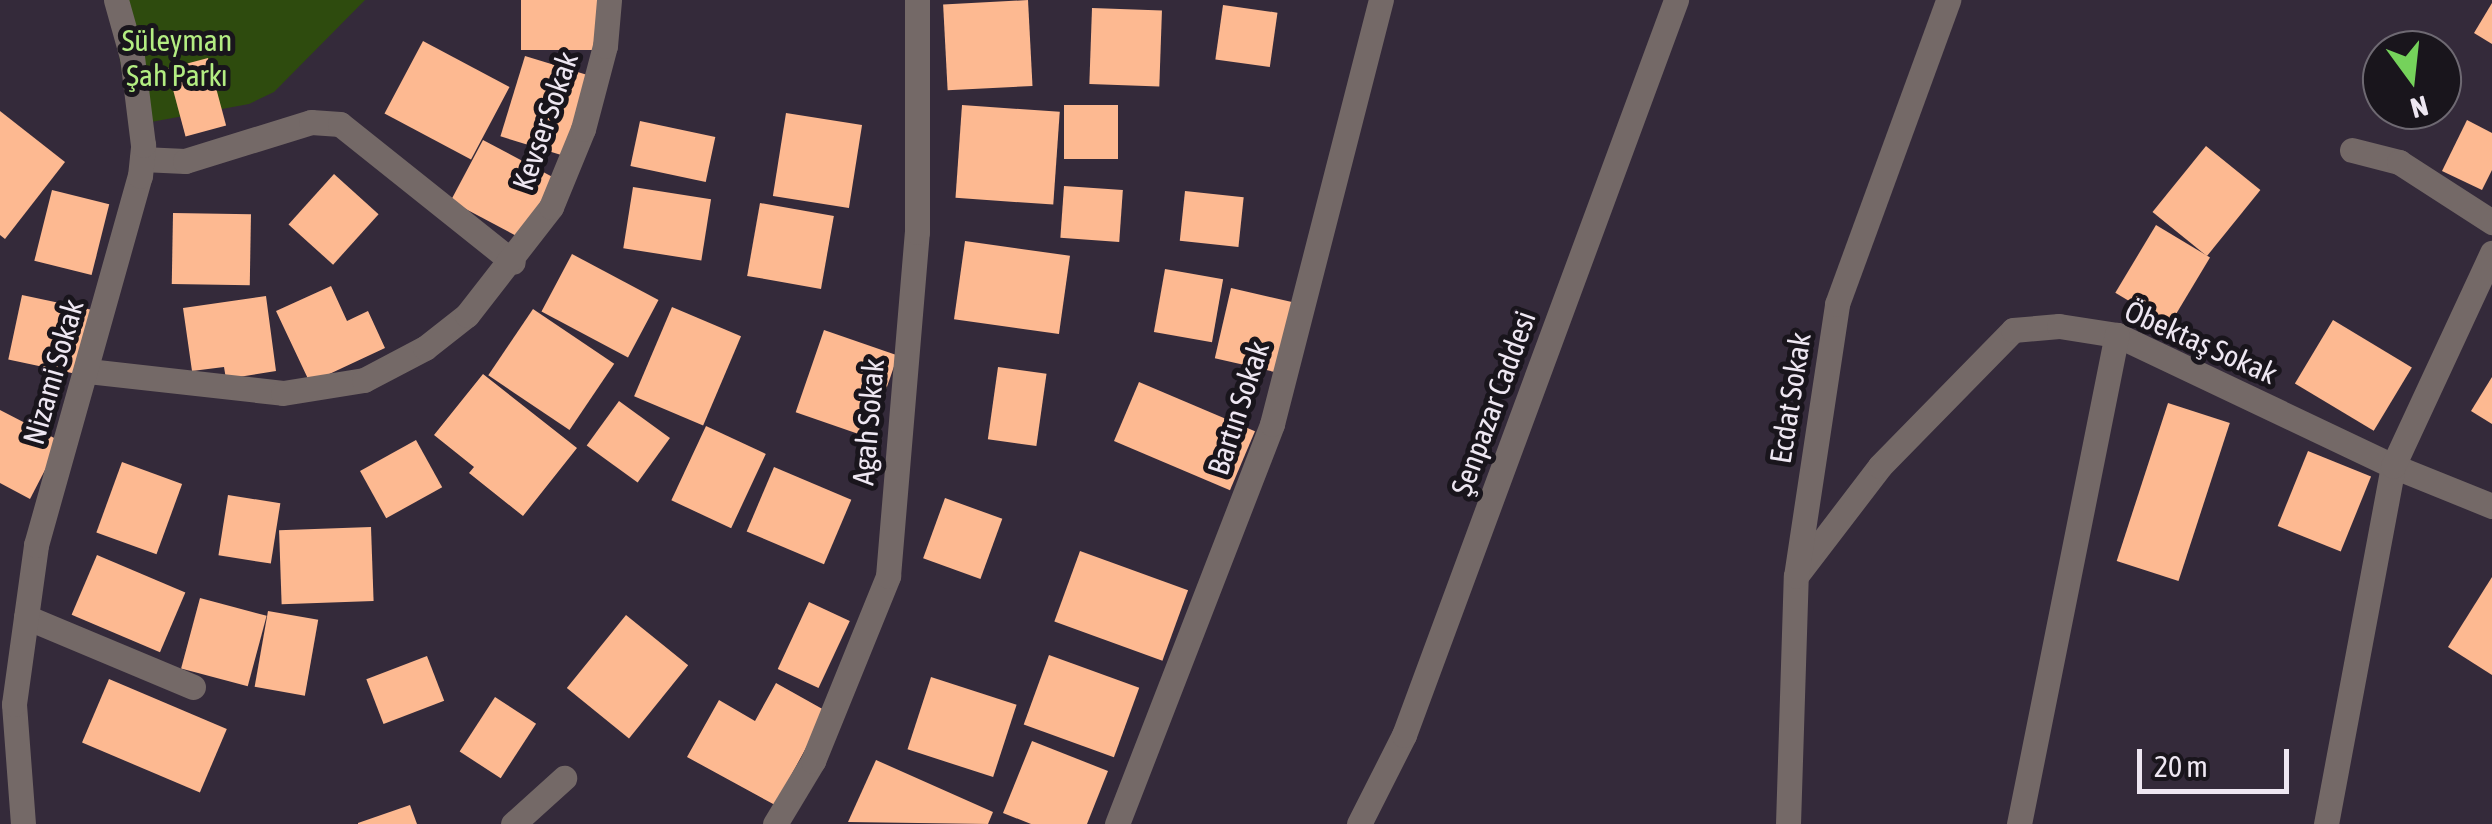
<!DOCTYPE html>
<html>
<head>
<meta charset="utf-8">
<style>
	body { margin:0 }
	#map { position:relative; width:2492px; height:824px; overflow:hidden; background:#342a3a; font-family:"Asap Condensed",sans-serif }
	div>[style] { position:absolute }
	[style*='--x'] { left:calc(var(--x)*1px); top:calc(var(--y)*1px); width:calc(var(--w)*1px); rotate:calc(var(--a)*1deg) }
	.green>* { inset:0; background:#2e4b0e }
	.building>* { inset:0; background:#fdb991; transform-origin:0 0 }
	.service>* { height:25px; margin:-12.5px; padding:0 12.5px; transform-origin:12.5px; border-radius:12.5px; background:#746967 }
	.minor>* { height:25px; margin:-12.5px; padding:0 12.5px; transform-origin:12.5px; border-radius:12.5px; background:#746967 }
	.tertiary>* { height:25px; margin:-12.5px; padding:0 12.5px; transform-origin:12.5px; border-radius:12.5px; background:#746967 }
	span { translate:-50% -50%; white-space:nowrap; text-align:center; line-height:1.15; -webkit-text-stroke:10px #19151c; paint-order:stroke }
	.park-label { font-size:30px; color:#b3ed82 }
	.street-label { font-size:30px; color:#eee7f2 }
	.north { position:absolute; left:2362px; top:30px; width:100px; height:100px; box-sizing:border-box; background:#19151c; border:2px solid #6e6972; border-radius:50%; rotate:165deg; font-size:28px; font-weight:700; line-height:40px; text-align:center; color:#eee7f2 }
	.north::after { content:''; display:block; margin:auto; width:35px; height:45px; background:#75d25b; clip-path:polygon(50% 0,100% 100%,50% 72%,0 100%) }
	.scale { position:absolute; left:2137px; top:749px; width:152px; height:45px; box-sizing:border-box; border:5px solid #eee7f2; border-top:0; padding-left:12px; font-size:30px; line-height:35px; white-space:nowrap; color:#eee7f2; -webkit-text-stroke:8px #19151c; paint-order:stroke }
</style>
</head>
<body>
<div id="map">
	<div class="green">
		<i style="clip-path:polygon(110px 0,365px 0,274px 92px,249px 104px,151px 122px,129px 114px)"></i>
	</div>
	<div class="building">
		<i style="left:521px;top:0;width:78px;height:50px"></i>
		<i style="left:1028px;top:0;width:86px;height:85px;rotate:87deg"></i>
		<i style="clip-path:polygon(2492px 3px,2492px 44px,2474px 33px)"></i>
		<i style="left:1223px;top:5px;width:55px;height:55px;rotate:8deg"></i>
		<i style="left:1092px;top:8px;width:70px;height:76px;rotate:2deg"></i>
		<i style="left:423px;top:41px;width:98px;height:82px;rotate:28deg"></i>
		<i style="left:525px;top:56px;width:67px;height:84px;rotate:17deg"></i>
		<i style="left:208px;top:58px;width:70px;height:42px;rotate:75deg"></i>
		<i style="left:962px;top:105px;width:98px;height:93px;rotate:4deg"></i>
		<i style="left:1064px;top:105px;width:54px;height:54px"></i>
		<i style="clip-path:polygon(0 111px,65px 162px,5px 239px,0 235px)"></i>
		<i style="left:786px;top:113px;width:77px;height:84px;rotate:9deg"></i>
		<i style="clip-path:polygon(2467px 120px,2492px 133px,2492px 170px,2482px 190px,2442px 171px)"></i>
		<i style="left:640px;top:121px;width:77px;height:46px;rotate:12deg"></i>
		<i style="left:483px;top:140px;width:83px;height:69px;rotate:28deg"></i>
		<i style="left:2206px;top:146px;width:70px;height:85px;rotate:39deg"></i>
		<i style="left:334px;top:174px;width:60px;height:68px;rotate:42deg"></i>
		<i style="left:1064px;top:186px;width:59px;height:52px;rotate:4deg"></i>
		<i style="left:633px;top:187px;width:79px;height:62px;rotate:9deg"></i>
		<i style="left:52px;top:190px;width:59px;height:73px;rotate:14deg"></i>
		<i style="left:1185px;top:191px;width:59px;height:50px;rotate:6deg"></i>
		<i style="left:760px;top:203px;width:75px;height:74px;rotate:10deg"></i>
		<i style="left:173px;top:213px;width:78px;height:71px;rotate:1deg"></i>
		<i style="left:2156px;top:225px;width:63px;height:79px;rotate:31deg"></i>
		<i style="left:965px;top:241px;width:106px;height:79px;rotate:8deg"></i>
		<i style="left:572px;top:254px;width:98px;height:65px;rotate:28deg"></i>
		<i style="left:1165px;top:269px;width:59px;height:64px;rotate:10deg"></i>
		<i style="clip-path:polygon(331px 286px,347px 321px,368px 311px,385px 348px,310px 383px,276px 311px)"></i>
		<i style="left:1231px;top:288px;width:67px;height:72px;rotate:13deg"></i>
		<i style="left:22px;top:295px;width:71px;height:66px;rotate:12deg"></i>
		<i style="clip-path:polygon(266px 296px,276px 371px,226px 379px,224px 367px,192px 371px,183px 308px)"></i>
		<i style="left:672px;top:307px;width:75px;height:97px;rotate:23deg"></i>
		<i style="left:533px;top:309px;width:98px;height:80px;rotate:34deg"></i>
		<i style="left:2333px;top:320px;width:92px;height:74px;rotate:31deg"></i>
		<i style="left:824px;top:330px;width:78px;height:87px;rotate:19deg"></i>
		<i style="left:998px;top:367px;width:49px;height:73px;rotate:8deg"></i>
		<i style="clip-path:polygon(483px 374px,577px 448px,523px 516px,469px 473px,474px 467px,434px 435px)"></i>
		<i style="clip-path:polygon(2492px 377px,2492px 424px,2471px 411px)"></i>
		<i style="left:1139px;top:382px;width:126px;height:64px;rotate:23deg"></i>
		<i style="left:619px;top:401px;width:63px;height:55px;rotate:36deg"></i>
		<i style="left:2168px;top:403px;width:65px;height:166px;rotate:18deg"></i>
		<i style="clip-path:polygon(0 410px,60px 441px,30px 499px,0 483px)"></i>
		<i style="left:706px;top:426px;width:66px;height:82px;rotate:25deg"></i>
		<i style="left:416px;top:440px;width:54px;height:64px;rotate:61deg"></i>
		<i style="left:2308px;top:451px;width:68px;height:81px;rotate:22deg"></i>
		<i style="left:122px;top:462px;width:64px;height:75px;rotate:20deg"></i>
		<i style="left:774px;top:467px;width:84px;height:70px;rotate:23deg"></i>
		<i style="left:228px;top:495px;width:53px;height:61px;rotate:9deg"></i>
		<i style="left:945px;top:498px;width:61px;height:64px;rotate:20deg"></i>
		<i style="left:371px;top:527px;width:74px;height:92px;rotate:88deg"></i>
		<i style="left:1080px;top:551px;width:115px;height:75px;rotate:20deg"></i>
		<i style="left:97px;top:555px;width:96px;height:65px;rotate:23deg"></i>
		<i style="clip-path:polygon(2492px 577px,2492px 675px,2448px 647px)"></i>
		<i style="left:200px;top:598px;width:69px;height:73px;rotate:15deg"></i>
		<i style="left:809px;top:602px;width:45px;height:74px;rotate:25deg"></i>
		<i style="left:268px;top:611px;width:51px;height:77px;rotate:10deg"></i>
		<i style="left:626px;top:615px;width:80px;height:94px;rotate:39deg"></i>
		<i style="left:1049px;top:655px;width:96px;height:74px;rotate:20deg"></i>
		<i style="left:427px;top:656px;width:48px;height:65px;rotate:69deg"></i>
		<i style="left:931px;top:677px;width:90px;height:76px;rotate:18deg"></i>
		<i style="left:109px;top:679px;width:128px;height:69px;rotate:23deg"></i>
		<i style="clip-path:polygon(776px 683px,826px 711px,775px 805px,687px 757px,719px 700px,755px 721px)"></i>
		<i style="left:495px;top:697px;width:49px;height:65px;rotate:33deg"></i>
		<i style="clip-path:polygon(1032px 741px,1108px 771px,1087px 824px,1031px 824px,1003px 813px)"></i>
		<i style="clip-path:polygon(876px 760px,993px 812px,988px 824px,848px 822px)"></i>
		<i style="clip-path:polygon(410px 805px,417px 824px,358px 824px,358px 823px)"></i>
	</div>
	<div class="service">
		<i style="--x:2352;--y:150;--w:49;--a:14.3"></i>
		<i style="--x:2399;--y:162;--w:111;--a:32.8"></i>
		<i style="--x:142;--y:159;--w:43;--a:2.7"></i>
		<i style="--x:185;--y:161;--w:132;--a:-17.2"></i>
		<i style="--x:311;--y:122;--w:29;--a:4"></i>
		<i style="--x:340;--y:124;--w:221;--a:38.6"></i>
		<i style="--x:26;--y:617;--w:181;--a:22.7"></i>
	</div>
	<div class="minor">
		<i style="--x:88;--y:371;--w:196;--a:6.4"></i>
		<i style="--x:283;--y:393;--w:82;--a:-9.1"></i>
		<i style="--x:364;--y:380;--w:69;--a:-27.7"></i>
		<i style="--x:425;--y:348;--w:53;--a:-38.2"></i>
		<i style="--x:467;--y:315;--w:137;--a:-52.1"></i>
		<i style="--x:551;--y:207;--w:84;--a:-67.7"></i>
		<i style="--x:583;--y:129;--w:86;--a:-75.2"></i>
		<i style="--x:605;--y:46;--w:46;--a:-85"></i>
		<i style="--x:1796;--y:576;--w:138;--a:-52.6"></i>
		<i style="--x:1880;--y:466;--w:190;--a:-45.6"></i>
		<i style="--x:2013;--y:330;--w:46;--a:-5"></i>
		<i style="--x:2059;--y:326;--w:59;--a:8.8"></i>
		<i style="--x:2117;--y:335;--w:306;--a:25.4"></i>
		<i style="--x:2393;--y:466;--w:107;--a:22"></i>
		<i style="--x:23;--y:824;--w:120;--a:-94.3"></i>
		<i style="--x:14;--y:704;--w:161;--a:-82.1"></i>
		<i style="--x:36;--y:545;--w:383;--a:-74.3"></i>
		<i style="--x:140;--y:176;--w:31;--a:-84"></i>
		<i style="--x:143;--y:145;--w:89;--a:-97.1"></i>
		<i style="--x:132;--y:57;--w:59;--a:-105.7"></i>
		<i style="--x:513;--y:824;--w:69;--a:-42"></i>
		<i style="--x:775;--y:824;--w:74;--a:-58.9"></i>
		<i style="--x:813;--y:761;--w:200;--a:-67.9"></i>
		<i style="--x:888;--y:576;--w:345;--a:-85.2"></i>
		<i style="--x:917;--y:232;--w:232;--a:-90"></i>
		<i style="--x:1117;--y:824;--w:429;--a:-68.8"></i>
		<i style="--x:1272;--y:424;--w:438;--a:-75.6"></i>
		<i style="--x:1359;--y:824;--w:100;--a:-63.2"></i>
		<i style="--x:1404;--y:735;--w:784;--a:-69.69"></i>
		<i style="--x:2019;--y:824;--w:499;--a:-78.7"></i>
		<i style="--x:2326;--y:824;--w:364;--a:-79.4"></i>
		<i style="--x:2393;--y:466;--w:235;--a:-65.1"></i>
	</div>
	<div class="tertiary">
		<i style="--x:1788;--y:824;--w:248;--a:-88.2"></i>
		<i style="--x:1796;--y:576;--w:275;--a:-81.4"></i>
		<i style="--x:1837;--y:304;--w:324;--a:-69.9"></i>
	</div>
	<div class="park-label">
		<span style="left:177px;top:57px">Süleyman<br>Şah Parkı</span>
	</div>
	<div class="street-label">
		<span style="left:545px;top:121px;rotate:-71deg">Kevser Sokak</span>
		<span style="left:2201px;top:342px;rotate:24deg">Öbektaş Sokak</span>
		<span style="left:53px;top:372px;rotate:-74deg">Nizami Sokak</span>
		<span style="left:1790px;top:398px;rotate:-81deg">Ecdat Sokak</span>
		<span style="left:1493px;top:403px;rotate:-70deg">Şenpazar Caddesi</span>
		<span style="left:1238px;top:408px;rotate:-72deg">Bartın Sokak</span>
		<span style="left:868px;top:422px;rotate:-85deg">Agah Sokak</span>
	</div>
	<div class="north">N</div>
	<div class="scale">20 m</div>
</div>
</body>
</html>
